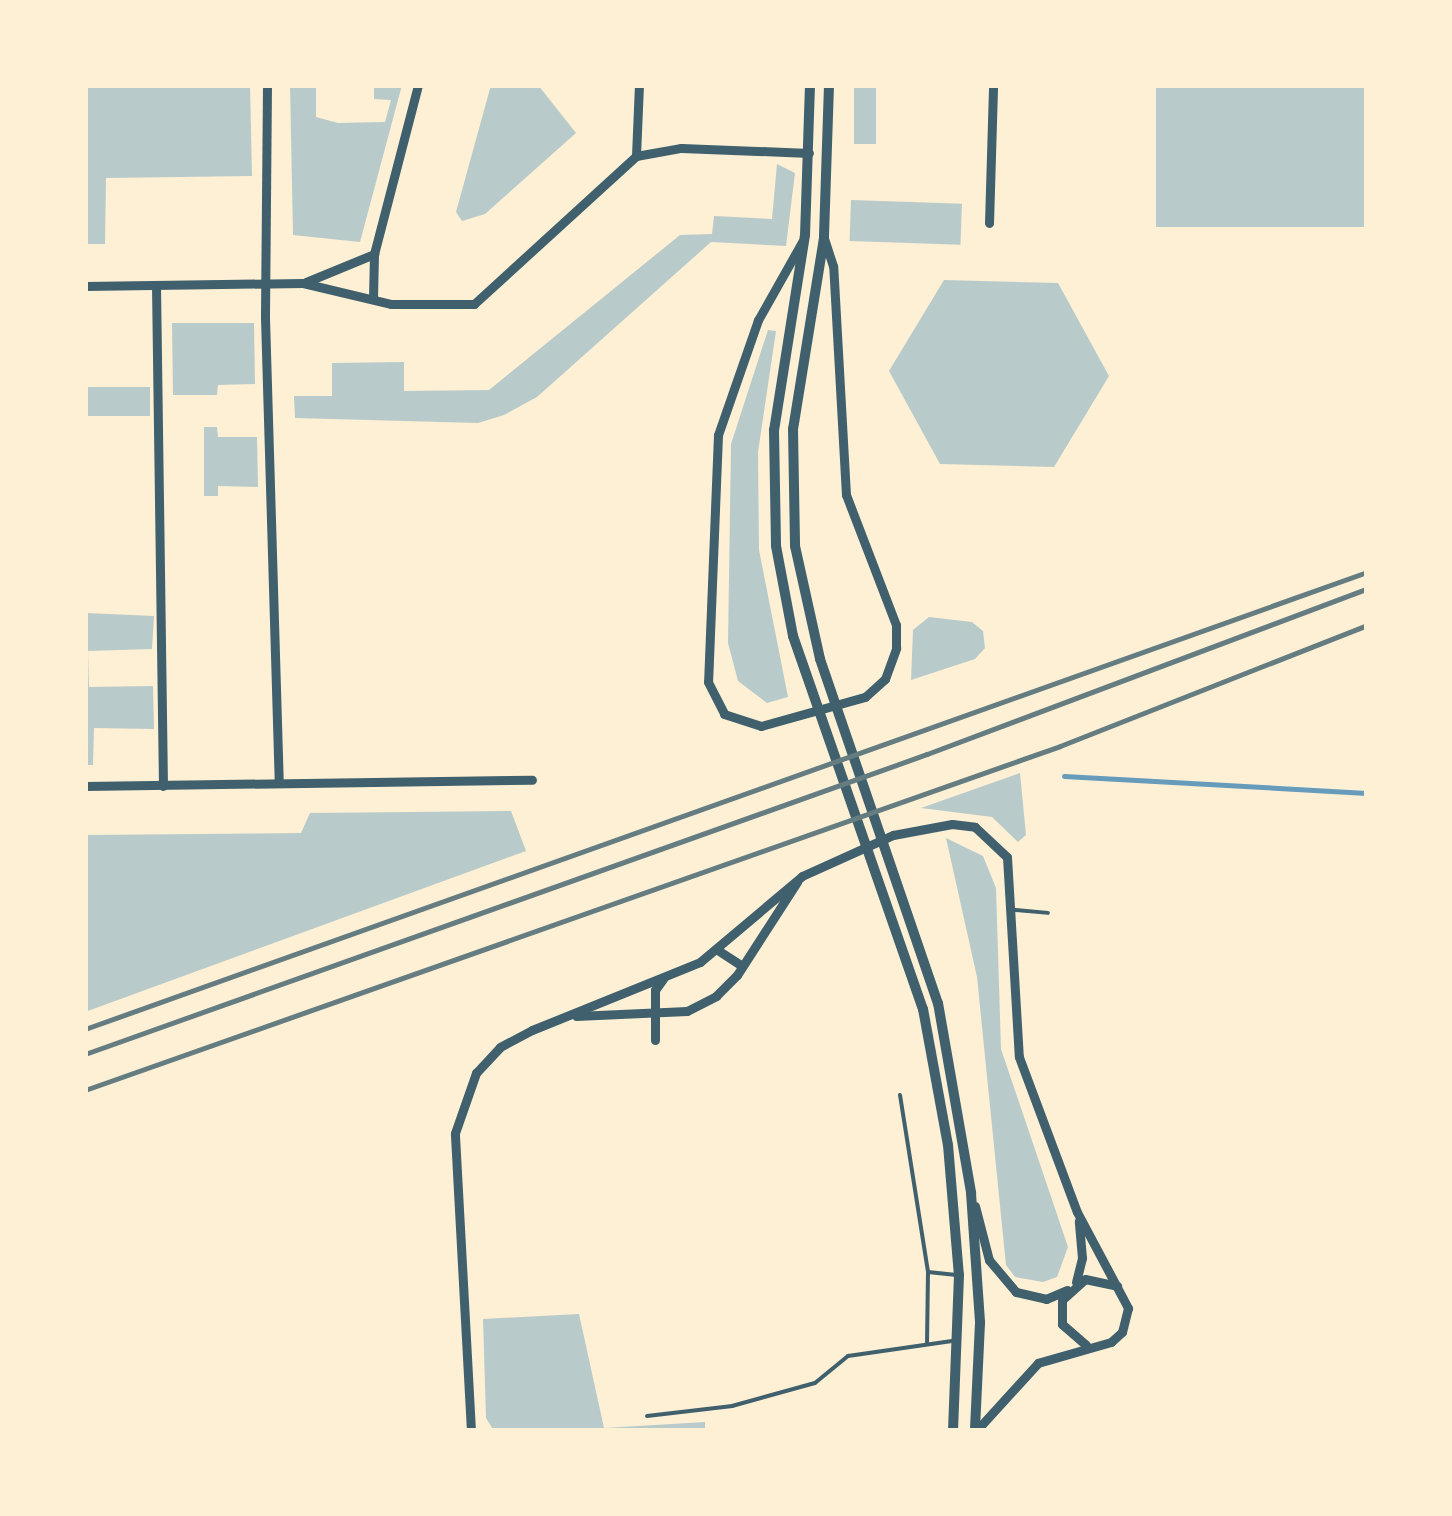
<!DOCTYPE html>
<html>
<head>
<meta charset="utf-8">
<style>
	body { margin:0 }
	#map { position:relative; width:1452px; height:1516px; overflow:hidden; background:#fdf0d5; font-family:Arial,sans-serif }
	div>[style] { position:absolute }
	[style*='--x'] { left:calc(var(--x)*1px); top:calc(var(--y)*1px); width:calc(var(--w)*1px); rotate:calc(var(--a)*1deg) }
	.green>* { inset:0; background:#b9caca; transform-origin:0 0 }
	.stream>* { height:5px; margin:-2.5px; padding:0 2.5px; transform-origin:2.5px; border-radius:2.5px; background:#669bbc }
	.service>* { height:4px; margin:-2px; padding:0 2px; transform-origin:2px; border-radius:2px; background:#3f606c }
	.minor>* { height:9px; margin:-4.5px; padding:0 4.5px; transform-origin:4.5px; border-radius:4.5px; background:#3f606c }
	.tertiary>* { height:10px; margin:-5px; padding:0 5px; transform-origin:5px; border-radius:5px; background:#3f606c }
	.rail>* { height:5px; margin:-2.5px; padding:0 2.5px; transform-origin:2.5px; border-radius:2.5px; background:#657d81 }
	span { translate:-50% -50%; white-space:nowrap; text-align:center; line-height:1.15; -webkit-text-stroke:9px #fdf0d5; paint-order:stroke }
	.frame { position:absolute; inset:0; border:88px solid #fdf0d5; pointer-events:none }
</style>
</head>
<body>
<div id="map">
	<div class="green">
		<i style="clip-path:polygon(85px 85px,250px 85px,252px 176px,106px 178px,105px 244px,85px 244px)"></i>
		<i style="clip-path:polygon(290px 85px,316px 85px,316px 117px,338px 123px,385px 122px,391px 100px,374px 99px,374px 85px,402px 85px,360px 242px,293px 235px)"></i>
		<i style="clip-path:polygon(491px 85px,538px 85px,576px 133px,485px 214px,462px 221px,456px 212px)"></i>
		<i style="left:854px;top:85px;width:22px;height:59px"></i>
		<i style="left:1156px;top:85px;width:211px;height:142px"></i>
		<i style="clip-path:polygon(777px 164px,795px 173px,786px 246px,711px 242px,537px 397px,504px 415px,478px 423px,295px 418px,294px 396px,332px 396px,332px 363px,404px 362px,404px 391px,489px 390px,680px 235px,712px 234px,714px 216px,772px 219px)"></i>
		<i style="left:851px;top:200px;width:111px;height:41px;rotate:2deg"></i>
		<i style="clip-path:polygon(944px 280px,1058px 283px,1109px 376px,1054px 467px,940px 464px,889px 371px)"></i>
		<i style="clip-path:polygon(172px 323px,254px 323px,255px 384px,218px 385px,217px 395px,173px 395px)"></i>
		<i style="clip-path:polygon(768px 330px,776px 331px,758px 452px,759px 550px,788px 697px,767px 703px,738px 681px,728px 643px,731px 444px)"></i>
		<i style="left:85px;top:387px;width:65px;height:29px"></i>
		<i style="clip-path:polygon(204px 427px,217px 427px,218px 437px,257px 437px,258px 487px,218px 486px,218px 496px,204px 496px)"></i>
		<i style="clip-path:polygon(85px 613px,154px 616px,152px 649px,88px 651px,89px 687px,153px 686px,154px 729px,94px 728px,93px 765px,85px 765px)"></i>
		<i style="clip-path:polygon(929px 617px,972px 622px,983px 631px,985px 648px,975px 659px,911px 680px,913px 630px)"></i>
		<i style="clip-path:polygon(1020px 773px,1026px 835px,1018px 842px,992px 817px,921px 808px)"></i>
		<i style="clip-path:polygon(511px 811px,526px 851px,85px 1012px,85px 835px,301px 833px,310px 813px)"></i>
		<i style="clip-path:polygon(946px 838px,983px 856px,996px 888px,1001px 1049px,1068px 1247px,1057px 1277px,1043px 1282px,1015px 1277px,1006px 1265px,977px 977px)"></i>
		<i style="clip-path:polygon(579px 1314px,604px 1428px,705px 1422px,705px 1429px,494px 1431px,486px 1418px,483px 1319px)"></i>
	</div>
	<div class="stream">
		<i style="--x:1064;--y:776;--w:303;--a:3.2"></i>
	</div>
	<div class="service">
		<i style="--x:1015;--y:910;--w:33;--a:5"></i>
		<i style="--x:900;--y:1095;--w:179;--a:81"></i>
		<i style="--x:928;--y:1272;--w:70;--a:90.8"></i>
		<i style="--x:928;--y:1272;--w:31;--a:6"></i>
		<i style="--x:647;--y:1416;--w:86;--a:-6.7"></i>
		<i style="--x:732;--y:1406;--w:86;--a:-15.5"></i>
		<i style="--x:815;--y:1383;--w:43;--a:-39.3"></i>
		<i style="--x:848;--y:1356;--w:105;--a:-8.2"></i>
	</div>
	<div class="minor">
		<i style="--x:267;--y:85;--w:233;--a:90.5"></i>
		<i style="--x:265;--y:318;--w:464;--a:88.3"></i>
		<i style="--x:636;--y:156;--w:71;--a:-87.6"></i>
		<i style="--x:989;--y:223;--w:138;--a:-88.3"></i>
		<i style="--x:802;--y:242;--w:90;--a:119.4"></i>
		<i style="--x:758;--y:320;--w:122;--a:109.2"></i>
		<i style="--x:718;--y:435;--w:247;--a:92.3"></i>
		<i style="--x:708;--y:682;--w:36;--a:63"></i>
		<i style="--x:724;--y:714;--w:39;--a:18"></i>
		<i style="--x:761;--y:726;--w:108;--a:-15.6"></i>
		<i style="--x:865;--y:697;--w:27;--a:-42"></i>
		<i style="--x:885;--y:679;--w:33;--a:-70"></i>
		<i style="--x:896;--y:648;--w:23;--a:-90"></i>
		<i style="--x:896;--y:625;--w:139;--a:-111"></i>
		<i style="--x:846;--y:495;--w:229;--a:-93.2"></i>
		<i style="--x:833;--y:266;--w:29;--a:-108"></i>
		<i style="--x:306;--y:282;--w:74;--a:-22.4"></i>
		<i style="--x:156;--y:285;--w:501;--a:89.2"></i>
		<i style="--x:85;--y:286;--w:218;--a:-0.8"></i>
		<i style="--x:303;--y:283;--w:90;--a:13.4"></i>
		<i style="--x:391;--y:304;--w:83;--a:0"></i>
		<i style="--x:474;--y:304;--w:219;--a:-42.4"></i>
		<i style="--x:636;--y:156;--w:46;--a:-10.1"></i>
		<i style="--x:681;--y:148;--w:128;--a:2.2"></i>
		<i style="--x:373;--y:298;--w:44;--a:-88.7"></i>
		<i style="--x:374;--y:254;--w:175;--a:-75.4"></i>
		<i style="--x:85;--y:786;--w:447;--a:-0.8"></i>
		<i style="--x:716;--y:949;--w:31;--a:33"></i>
		<i style="--x:576;--y:1016;--w:111;--a:-2.6"></i>
		<i style="--x:687;--y:1011;--w:33;--a:-27"></i>
		<i style="--x:716;--y:996;--w:30;--a:-45"></i>
		<i style="--x:737;--y:975;--w:111;--a:-57.2"></i>
		<i style="--x:655;--y:1040;--w:50;--a:-90"></i>
		<i style="--x:655;--y:990;--w:14;--a:-54"></i>
		<i style="--x:975;--y:1206;--w:56;--a:75.5"></i>
		<i style="--x:989;--y:1260;--w:42;--a:49.8"></i>
		<i style="--x:1016;--y:1292;--w:31;--a:13"></i>
		<i style="--x:1046;--y:1299;--w:23;--a:-23"></i>
		<i style="--x:1076;--y:1282;--w:25;--a:-76"></i>
		<i style="--x:1082;--y:1258;--w:37;--a:-95"></i>
		<i style="--x:1086;--y:1345;--w:32;--a:-139"></i>
		<i style="--x:1062;--y:1324;--w:24;--a:-90"></i>
		<i style="--x:1062;--y:1300;--w:31;--a:-42"></i>
		<i style="--x:1085;--y:1279;--w:33;--a:12"></i>
		<i style="--x:471;--y:1431;--w:298;--a:-93.1"></i>
		<i style="--x:455;--y:1133;--w:64;--a:-70.7"></i>
		<i style="--x:476;--y:1073;--w:35;--a:-47"></i>
		<i style="--x:500;--y:1047;--w:36;--a:-28"></i>
		<i style="--x:532;--y:1030;--w:181;--a:-22"></i>
		<i style="--x:700;--y:962;--w:133;--a:-40.1"></i>
		<i style="--x:802;--y:876;--w:100;--a:-24.3"></i>
		<i style="--x:893;--y:835;--w:60;--a:-10.6"></i>
		<i style="--x:952;--y:824;--w:23;--a:7"></i>
		<i style="--x:975;--y:827;--w:44;--a:43.2"></i>
		<i style="--x:1007;--y:857;--w:200;--a:86.6"></i>
		<i style="--x:1019;--y:1057;--w:165;--a:69.5"></i>
		<i style="--x:1077;--y:1212;--w:109;--a:62"></i>
		<i style="--x:1128;--y:1308;--w:25;--a:104"></i>
		<i style="--x:1122;--y:1332;--w:15;--a:138"></i>
		<i style="--x:1111;--y:1342;--w:76;--a:164"></i>
		<i style="--x:1038;--y:1363;--w:92;--a:132.4"></i>
	</div>
	<div class="tertiary">
		<i style="--x:810;--y:85;--w:150;--a:91.9"></i>
		<i style="--x:805;--y:235;--w:197;--a:99"></i>
		<i style="--x:774;--y:430;--w:116;--a:89"></i>
		<i style="--x:776;--y:546;--w:92;--a:79.3"></i>
		<i style="--x:793;--y:636;--w:395;--a:70.8"></i>
		<i style="--x:923;--y:1009;--w:138;--a:79.6"></i>
		<i style="--x:948;--y:1145;--w:130;--a:85.2"></i>
		<i style="--x:959;--y:1275;--w:156;--a:92.2"></i>
		<i style="--x:829;--y:85;--w:153;--a:91.9"></i>
		<i style="--x:824;--y:238;--w:193;--a:99.2"></i>
		<i style="--x:793;--y:429;--w:117;--a:89"></i>
		<i style="--x:795;--y:546;--w:116;--a:77.5"></i>
		<i style="--x:820;--y:659;--w:364;--a:71.1"></i>
		<i style="--x:938;--y:1003;--w:193;--a:80.1"></i>
		<i style="--x:971;--y:1193;--w:130;--a:86"></i>
		<i style="--x:980;--y:1323;--w:108;--a:92.7"></i>
	</div>
	<div class="rail">
		<i style="--x:85;--y:1029;--w:1361;--a:-19.62"></i>
		<i style="--x:85;--y:1054;--w:894;--a:-19.61"></i>
		<i style="--x:927;--y:754;--w:470;--a:-20.6"></i>
		<i style="--x:85;--y:1090;--w:1034;--a:-19.43"></i>
		<i style="--x:1060;--y:746;--w:330;--a:-21.5"></i>
	</div>
	<div class="frame"></div>
</div>
</body>
</html>
